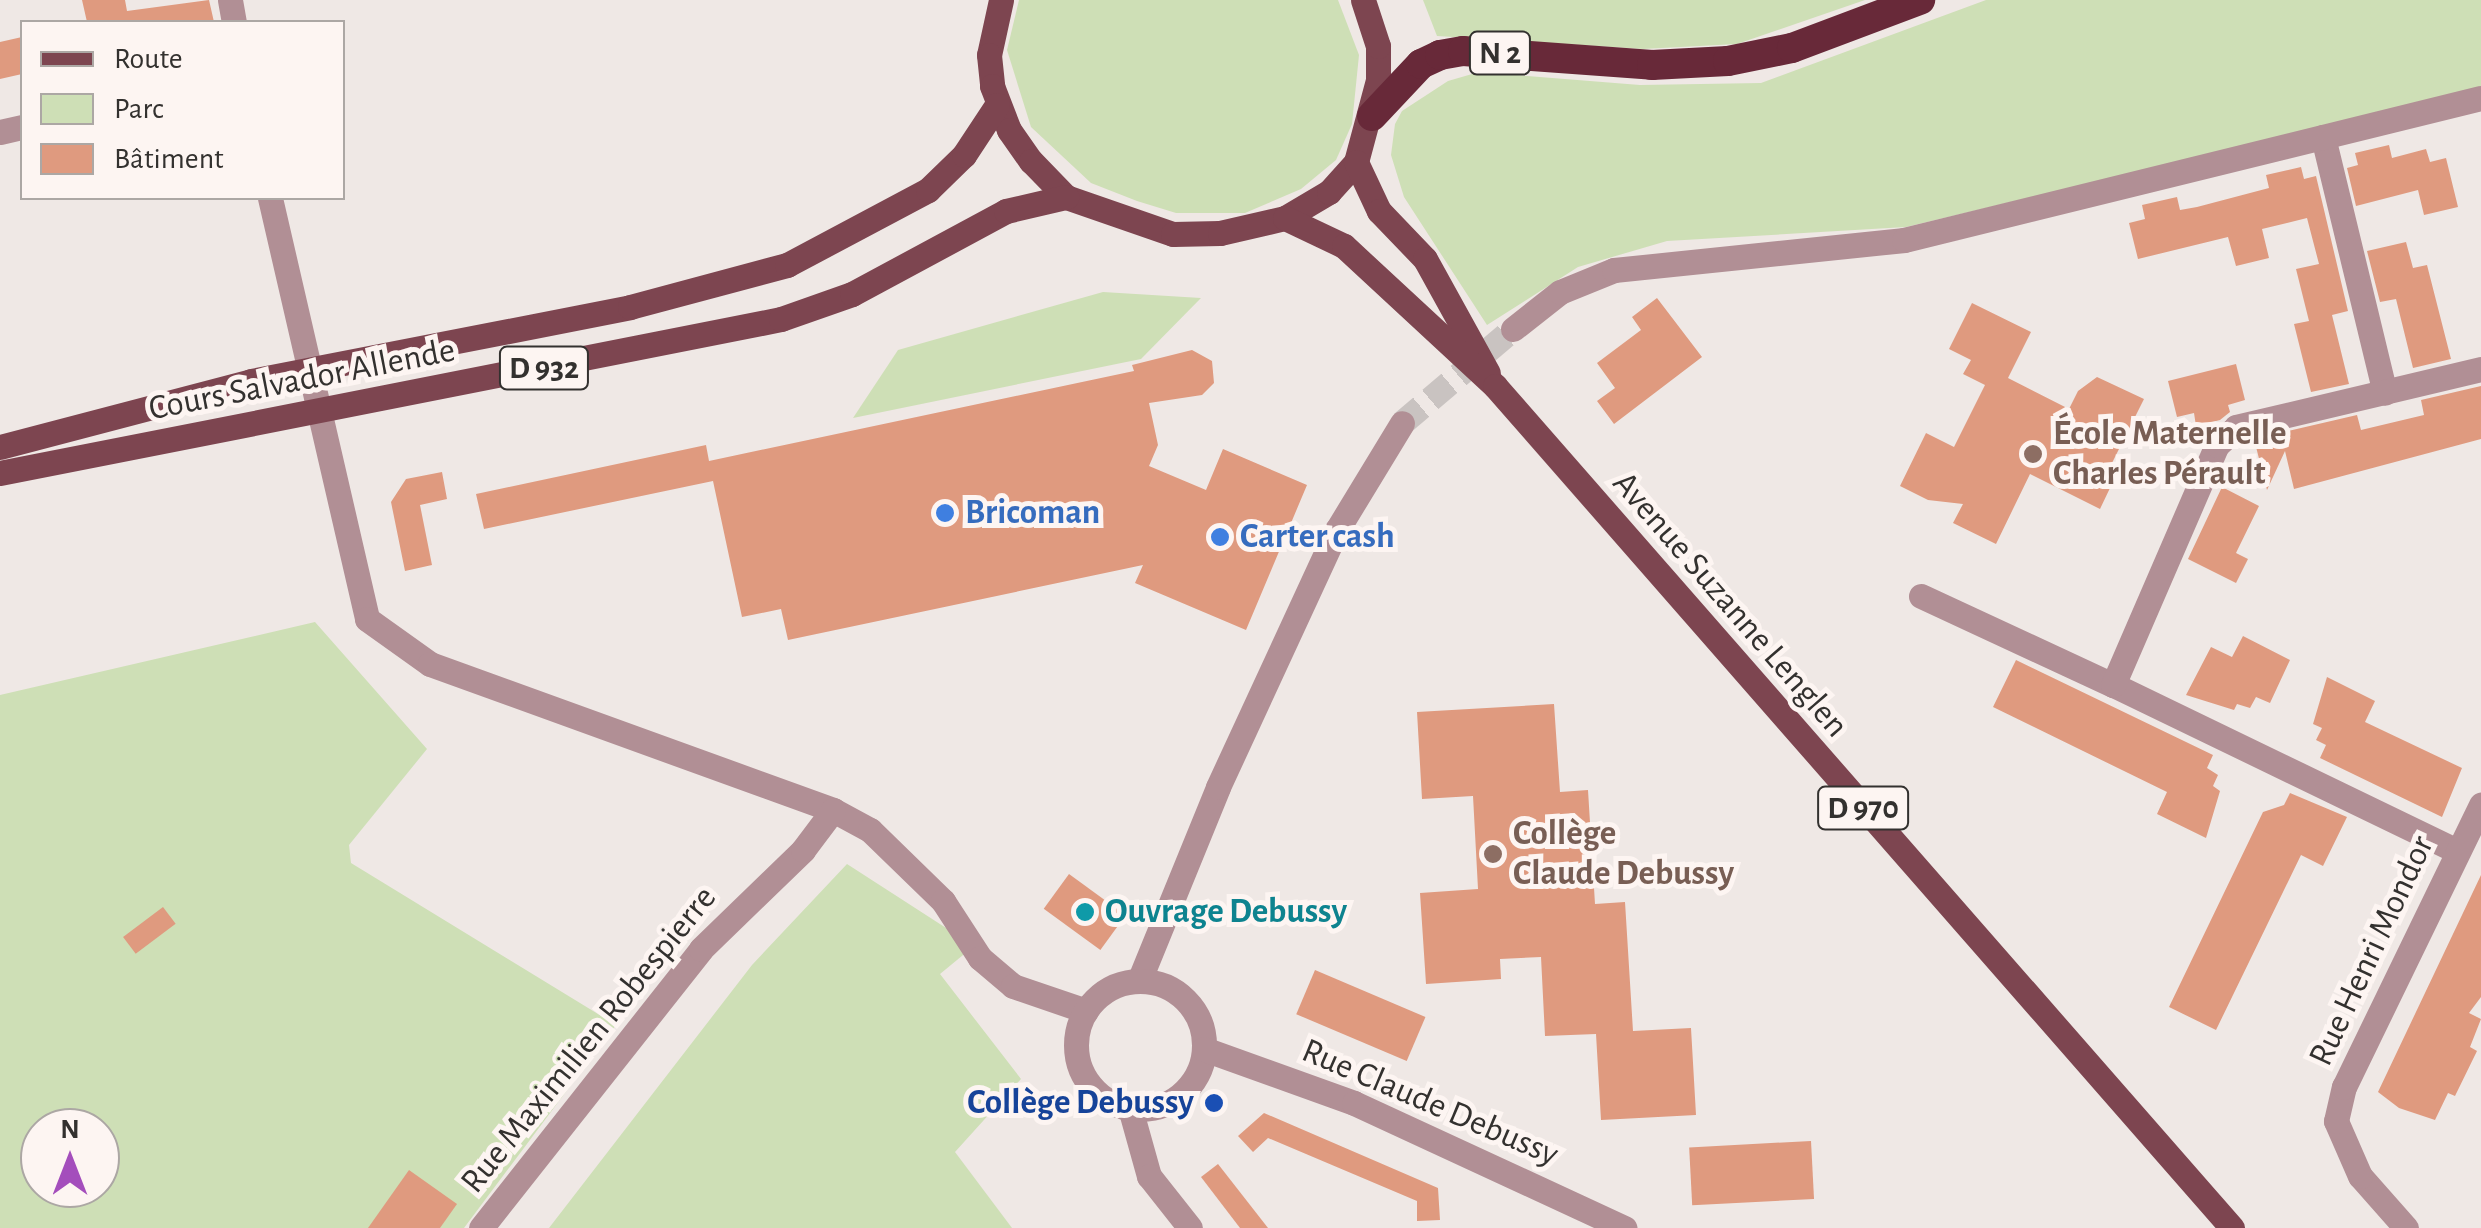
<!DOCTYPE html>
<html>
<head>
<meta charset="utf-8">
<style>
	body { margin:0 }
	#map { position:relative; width:2481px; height:1228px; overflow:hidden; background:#efe8e5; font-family:"Alegreya Sans",sans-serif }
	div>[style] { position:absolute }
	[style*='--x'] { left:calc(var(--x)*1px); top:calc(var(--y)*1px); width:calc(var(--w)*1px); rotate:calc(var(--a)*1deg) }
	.green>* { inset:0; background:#cedfb6 }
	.building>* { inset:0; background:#df9a7f; transform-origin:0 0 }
	.minor-tunnel>* { height:25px; margin-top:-12.5px; transform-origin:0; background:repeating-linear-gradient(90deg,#c9c3c1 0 25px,transparent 0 37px) }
	.minor>* { height:25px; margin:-12.5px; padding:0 12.5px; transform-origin:12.5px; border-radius:12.5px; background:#b18f95 }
	.minor>.ring { margin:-12.5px; padding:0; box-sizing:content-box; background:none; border:25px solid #b18f95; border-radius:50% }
	.major>* { height:25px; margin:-12.5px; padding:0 12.5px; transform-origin:12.5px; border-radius:12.5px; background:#7d4550 }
	.highway>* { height:30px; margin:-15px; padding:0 15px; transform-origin:15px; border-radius:15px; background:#682939 }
	.dots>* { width:28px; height:28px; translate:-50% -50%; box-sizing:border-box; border:5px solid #fdf5f2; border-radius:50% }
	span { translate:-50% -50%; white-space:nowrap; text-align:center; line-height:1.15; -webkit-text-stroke:10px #fdf5f2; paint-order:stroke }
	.shield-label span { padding:2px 8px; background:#fdf5f2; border:2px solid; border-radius:8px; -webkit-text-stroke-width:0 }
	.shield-label { font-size:32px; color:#33312f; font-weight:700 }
	.street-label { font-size:35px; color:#33312f }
	.education-label { font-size:35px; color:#785e54; font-weight:700 }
	.left { translate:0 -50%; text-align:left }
	.shop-label { font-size:35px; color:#366cbe; font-weight:700 }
	.culture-label { font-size:35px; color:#0d838f; font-weight:700 }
	.transit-label { font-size:35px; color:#164399; font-weight:700 }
	.right { translate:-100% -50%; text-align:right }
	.legend { position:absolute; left:20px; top:20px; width:325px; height:180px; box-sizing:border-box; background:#fdf5f2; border:2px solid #aca7a4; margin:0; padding:12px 18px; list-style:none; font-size:30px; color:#33312f }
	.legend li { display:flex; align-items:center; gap:20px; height:50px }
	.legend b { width:50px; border:2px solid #aca7a4 }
	.north { position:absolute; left:20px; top:1108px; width:100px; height:100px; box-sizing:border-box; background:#fdf5f2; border:2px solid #aca7a4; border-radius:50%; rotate:0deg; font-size:28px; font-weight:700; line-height:40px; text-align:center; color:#33312f }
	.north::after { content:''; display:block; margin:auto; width:35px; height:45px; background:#a44ebc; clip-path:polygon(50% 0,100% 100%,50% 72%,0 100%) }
</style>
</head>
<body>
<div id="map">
	<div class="green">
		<i style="clip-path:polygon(1019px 0,1338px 0,1359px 55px,1352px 124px,1336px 160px,1301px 189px,1245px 213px,1176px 213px,1137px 201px,1091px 183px,1031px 127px,1007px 50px)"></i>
		<i style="clip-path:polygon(1423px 0,1865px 0,1737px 44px,1643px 49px,1437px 36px)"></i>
		<i style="clip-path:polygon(1986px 0,2481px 0,2481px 90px,1906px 227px,1667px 241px,1578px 267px,1487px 325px,1404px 197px,1391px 155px,1395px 124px,1402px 111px,1448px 81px,1479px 72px,1640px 85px,1761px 83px)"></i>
		<i style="clip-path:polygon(1103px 292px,1201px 298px,1141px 359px,853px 418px,898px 350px)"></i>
		<i style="clip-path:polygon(evenodd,315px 622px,427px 749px,349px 845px,351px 863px,616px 1025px,464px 1228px,0 1228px,0 695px,315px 622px,40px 1128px,100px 1128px,100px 1188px,40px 1188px,40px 1128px)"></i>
		<i style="clip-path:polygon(847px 864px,974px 946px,940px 974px,1021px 1079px,955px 1152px,1012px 1228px,549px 1228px,752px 965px)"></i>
	</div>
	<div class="building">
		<i style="clip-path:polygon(82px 0,125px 0,127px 11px,209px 0,214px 22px,87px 22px)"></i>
		<i style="clip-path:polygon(22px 37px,22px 74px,0 79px,0 42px)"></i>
		<i style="clip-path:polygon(2389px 145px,2392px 158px,2426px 149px,2430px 162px,2446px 158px,2458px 207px,2424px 215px,2418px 190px,2356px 206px,2347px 168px,2358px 165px,2355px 153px)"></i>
		<i style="clip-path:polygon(2301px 167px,2304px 179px,2316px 176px,2348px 311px,2332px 315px,2349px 384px,2311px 392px,2294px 324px,2309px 321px,2296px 269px,2319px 264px,2307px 218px,2262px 229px,2269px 258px,2236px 266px,2228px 237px,2138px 259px,2129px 223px,2145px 219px,2142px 205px,2177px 197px,2180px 210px,2197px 207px,2269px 188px,2266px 175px)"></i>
		<i style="clip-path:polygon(2406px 242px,2413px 268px,2427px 265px,2451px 359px,2413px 368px,2396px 299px,2380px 302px,2367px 251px)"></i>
		<i style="clip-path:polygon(1657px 298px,1702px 357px,1614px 424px,1597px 401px,1615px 388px,1597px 363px,1641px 330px,1632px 317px)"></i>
		<i style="clip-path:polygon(1972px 303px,2031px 332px,2008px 378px,2069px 409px,2078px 391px,2097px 377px,2144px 399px,2112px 463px,2120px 467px,2100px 509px,2030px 474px,1996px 544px,1953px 523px,1963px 504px,1928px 500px,1900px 486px,1926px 433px,1954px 447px,1985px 385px,1963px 374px,1971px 360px,1949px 349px)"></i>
		<i style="clip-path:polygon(1192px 350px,1212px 361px,1214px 383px,1202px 395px,1149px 403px,1158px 445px,1149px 466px,1206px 490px,1223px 449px,1307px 485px,1246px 630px,1135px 583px,1143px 565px,788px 640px,781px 609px,742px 617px,713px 481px,484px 529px,476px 494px,706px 445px,709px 461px,1134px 371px,1132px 365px)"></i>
		<i style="clip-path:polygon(2236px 364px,2245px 400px,2228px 405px,2230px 412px,2220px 420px,2196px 426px,2194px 413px,2177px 417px,2168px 381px)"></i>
		<i style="clip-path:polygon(2481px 386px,2481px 439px,2294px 489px,2285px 451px,2267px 490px,2254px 439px,2357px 415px,2361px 430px,2424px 415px,2421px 400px)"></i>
		<i style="clip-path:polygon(442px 472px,447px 499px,420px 505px,432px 565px,405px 571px,391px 502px,406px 479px)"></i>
		<i style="clip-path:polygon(2222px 487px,2259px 506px,2236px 553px,2248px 559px,2236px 583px,2188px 559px)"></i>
		<i style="clip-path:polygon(2243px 636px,2290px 660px,2270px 703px,2256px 697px,2250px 708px,2237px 704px,2234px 710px,2186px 695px,2211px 647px,2232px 657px)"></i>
		<i style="clip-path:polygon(2016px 660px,2213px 755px,2207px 768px,2218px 775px,2213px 786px,2220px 791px,2206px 838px,2157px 814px,2167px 792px,1993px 707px)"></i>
		<i style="clip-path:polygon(2327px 677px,2375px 701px,2365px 722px,2462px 768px,2442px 817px,2320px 758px,2326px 745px,2316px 740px,2322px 728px,2313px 724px)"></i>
		<i style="clip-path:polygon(1554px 704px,1560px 792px,1588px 790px,1595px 904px,1625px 902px,1633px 1031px,1691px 1028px,1696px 1115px,1601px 1120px,1596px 1034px,1545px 1036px,1541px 957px,1500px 959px,1501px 979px,1426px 984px,1420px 893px,1478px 889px,1473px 796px,1422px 799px,1417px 712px)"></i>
		<i style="clip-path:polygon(2290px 793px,2347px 817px,2323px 866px,2301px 855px,2216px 1030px,2169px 1007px,2263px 812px,2284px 805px)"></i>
		<i style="left:1069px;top:874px;width:70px;height:43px;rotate:36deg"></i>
		<i style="clip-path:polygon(2481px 875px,2481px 997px,2469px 1013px,2481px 1019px,2470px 1047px,2477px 1051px,2455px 1096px,2448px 1093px,2435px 1120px,2399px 1108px,2378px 1092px)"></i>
		<i style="left:163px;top:907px;width:21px;height:50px;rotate:53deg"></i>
		<i style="left:1315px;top:970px;width:120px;height:48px;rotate:23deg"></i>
		<i style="clip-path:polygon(1264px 1113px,1438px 1188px,1440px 1220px,1417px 1221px,1417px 1201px,1268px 1138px,1253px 1152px,1238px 1136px)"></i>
		<i style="left:1811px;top:1141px;width:58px;height:122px;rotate:87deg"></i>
		<i style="clip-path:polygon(1218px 1164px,1268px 1228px,1240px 1228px,1201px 1177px)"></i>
		<i style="clip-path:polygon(409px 1170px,457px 1204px,440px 1228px,368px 1228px)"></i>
	</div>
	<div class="minor-tunnel">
		<i style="--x:1402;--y:423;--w:145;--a:-40.3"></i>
	</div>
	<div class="minor">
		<i style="--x:230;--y:0;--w:22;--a:80"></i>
		<i style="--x:0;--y:132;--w:23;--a:-13"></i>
		<i style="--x:2323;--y:137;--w:263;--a:76.4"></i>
		<i style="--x:270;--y:198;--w:432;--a:77"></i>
		<i style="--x:367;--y:619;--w:77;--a:35.5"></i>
		<i style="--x:430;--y:664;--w:429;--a:19.9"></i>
		<i style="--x:833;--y:810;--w:42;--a:28.4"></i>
		<i style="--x:870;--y:830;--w:102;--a:44.2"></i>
		<i style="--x:943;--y:901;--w:68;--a:57"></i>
		<i style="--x:980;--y:958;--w:43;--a:40.3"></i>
		<i style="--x:1013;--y:986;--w:77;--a:18.9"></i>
		<i style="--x:1513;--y:329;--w:60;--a:-38.2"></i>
		<i style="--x:1560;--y:292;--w:58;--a:-22.2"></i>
		<i style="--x:1614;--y:270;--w:292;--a:-5.9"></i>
		<i style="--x:1904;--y:240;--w:594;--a:-13.83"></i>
		<i style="--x:1921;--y:596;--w:212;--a:24.9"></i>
		<i style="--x:2457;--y:851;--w:382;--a:-154.2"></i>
		<i style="--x:2113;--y:685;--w:262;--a:-66.6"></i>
		<i style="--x:2217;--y:445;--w:26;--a:-43"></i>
		<i style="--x:2236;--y:427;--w:252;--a:-13.3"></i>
		<i style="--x:1139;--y:981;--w:209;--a:-67.8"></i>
		<i style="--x:1218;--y:787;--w:283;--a:-65.2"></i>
		<i style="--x:1337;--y:530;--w:125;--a:-58.7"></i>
		<i class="ring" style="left:1076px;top:981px;width:103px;height:103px"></i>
		<i style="--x:1204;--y:1049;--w:159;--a:19.8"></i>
		<i style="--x:1354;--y:1103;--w:298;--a:24.8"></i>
		<i style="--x:1130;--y:1108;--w:71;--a:74.4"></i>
		<i style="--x:1149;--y:1176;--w:66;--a:51.7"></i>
		<i style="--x:481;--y:1228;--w:355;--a:-51.7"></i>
		<i style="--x:701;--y:949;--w:142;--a:-44.1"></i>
		<i style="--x:803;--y:850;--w:50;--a:-53.1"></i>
		<i style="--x:2406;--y:1228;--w:69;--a:-131.5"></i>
		<i style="--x:2360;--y:1176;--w:60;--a:-113.6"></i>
		<i style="--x:2336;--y:1121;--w:35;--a:-77"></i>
		<i style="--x:2344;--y:1087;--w:314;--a:-64.1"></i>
	</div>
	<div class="major">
		<i style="--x:1001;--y:0;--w:56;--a:102.3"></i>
		<i style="--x:989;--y:55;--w:31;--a:84"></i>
		<i style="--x:992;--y:86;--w:47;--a:68.9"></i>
		<i style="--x:1009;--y:130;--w:38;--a:55"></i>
		<i style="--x:1031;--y:161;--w:50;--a:45.8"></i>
		<i style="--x:1066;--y:197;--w:113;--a:19.1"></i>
		<i style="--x:1173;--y:234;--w:47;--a:-1.2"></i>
		<i style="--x:1220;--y:233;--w:67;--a:-13"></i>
		<i style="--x:1285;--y:218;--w:51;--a:-30.6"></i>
		<i style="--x:1329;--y:192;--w:40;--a:-48"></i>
		<i style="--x:1356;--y:162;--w:85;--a:-75"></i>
		<i style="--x:1378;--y:80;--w:34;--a:-90"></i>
		<i style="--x:1378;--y:46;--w:48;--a:-108.1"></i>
		<i style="--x:1356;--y:162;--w:54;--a:64.9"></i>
		<i style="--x:1379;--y:211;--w:66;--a:46.2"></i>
		<i style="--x:1425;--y:259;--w:130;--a:61.1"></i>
		<i style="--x:1285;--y:218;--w:65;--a:25.4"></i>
		<i style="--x:1344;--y:246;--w:206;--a:42.8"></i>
		<i style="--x:1495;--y:386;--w:1119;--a:48.8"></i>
		<i style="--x:0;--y:447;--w:260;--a:-14.7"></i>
		<i style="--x:251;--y:381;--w:386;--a:-11"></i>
		<i style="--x:630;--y:307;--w:163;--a:-15"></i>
		<i style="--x:787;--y:265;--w:160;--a:-28"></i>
		<i style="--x:928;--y:190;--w:50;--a:-44.2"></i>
		<i style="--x:964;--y:155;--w:60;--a:-56.6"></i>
		<i style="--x:0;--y:473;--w:796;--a:-11.15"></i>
		<i style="--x:781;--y:319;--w:75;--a:-19.4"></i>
		<i style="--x:852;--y:294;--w:175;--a:-28.3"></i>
		<i style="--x:1006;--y:211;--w:62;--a:-13.1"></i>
	</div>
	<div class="highway">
		<i style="--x:1372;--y:116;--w:71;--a:-46.7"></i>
		<i style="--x:1421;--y:64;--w:21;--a:-25"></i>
		<i style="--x:1440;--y:55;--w:23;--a:-10"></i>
		<i style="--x:1463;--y:51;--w:190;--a:4.2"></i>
		<i style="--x:1652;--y:65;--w:76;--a:-3"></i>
		<i style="--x:1728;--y:61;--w:65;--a:-11.5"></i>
		<i style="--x:1792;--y:48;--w:137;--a:-20.6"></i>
	</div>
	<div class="dots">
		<i style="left:2033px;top:454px;background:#8d6e63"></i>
		<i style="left:945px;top:513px;background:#3f7fe0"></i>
		<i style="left:1220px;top:537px;background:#3f7fe0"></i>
		<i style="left:1493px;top:854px;background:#8d6e63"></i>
		<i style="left:1085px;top:912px;background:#0f9aa8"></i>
		<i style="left:1214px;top:1103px;background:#1a4fb4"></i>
	</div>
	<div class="shield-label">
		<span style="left:1500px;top:53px">N 2</span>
		<span style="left:544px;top:368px">D 932</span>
		<span style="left:1863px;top:808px">D 970</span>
	</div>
	<div class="street-label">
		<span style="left:302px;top:380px;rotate:-11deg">Cours Salvador Allende</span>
		<span style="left:1730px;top:605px;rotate:49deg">Avenue Suzanne Lenglen</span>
		<span style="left:2372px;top:951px;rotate:-65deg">Rue Henri Mondor</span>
		<span style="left:589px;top:1040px;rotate:-51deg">Rue Maximilien Robespierre</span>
		<span style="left:1430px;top:1103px;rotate:23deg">Rue Claude Debussy</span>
	</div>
	<div class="education-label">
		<span class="left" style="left:2053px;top:454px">École Maternelle<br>Charles Pérault</span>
		<span class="left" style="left:1513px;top:854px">Collège<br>Claude Debussy</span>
	</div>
	<div class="shop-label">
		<span class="left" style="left:965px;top:513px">Bricoman</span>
		<span class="left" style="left:1240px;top:537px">Carter cash</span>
	</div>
	<div class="culture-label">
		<span class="left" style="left:1105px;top:912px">Ouvrage Debussy</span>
	</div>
	<div class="transit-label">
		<span class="right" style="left:1194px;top:1103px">Collège Debussy</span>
	</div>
	<ul class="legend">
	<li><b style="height:12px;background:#7d4550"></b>Route</li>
	<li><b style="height:28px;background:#cedfb6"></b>Parc</li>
	<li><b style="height:28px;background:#df9a7f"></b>Bâtiment</li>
	</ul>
	<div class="north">N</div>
</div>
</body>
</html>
